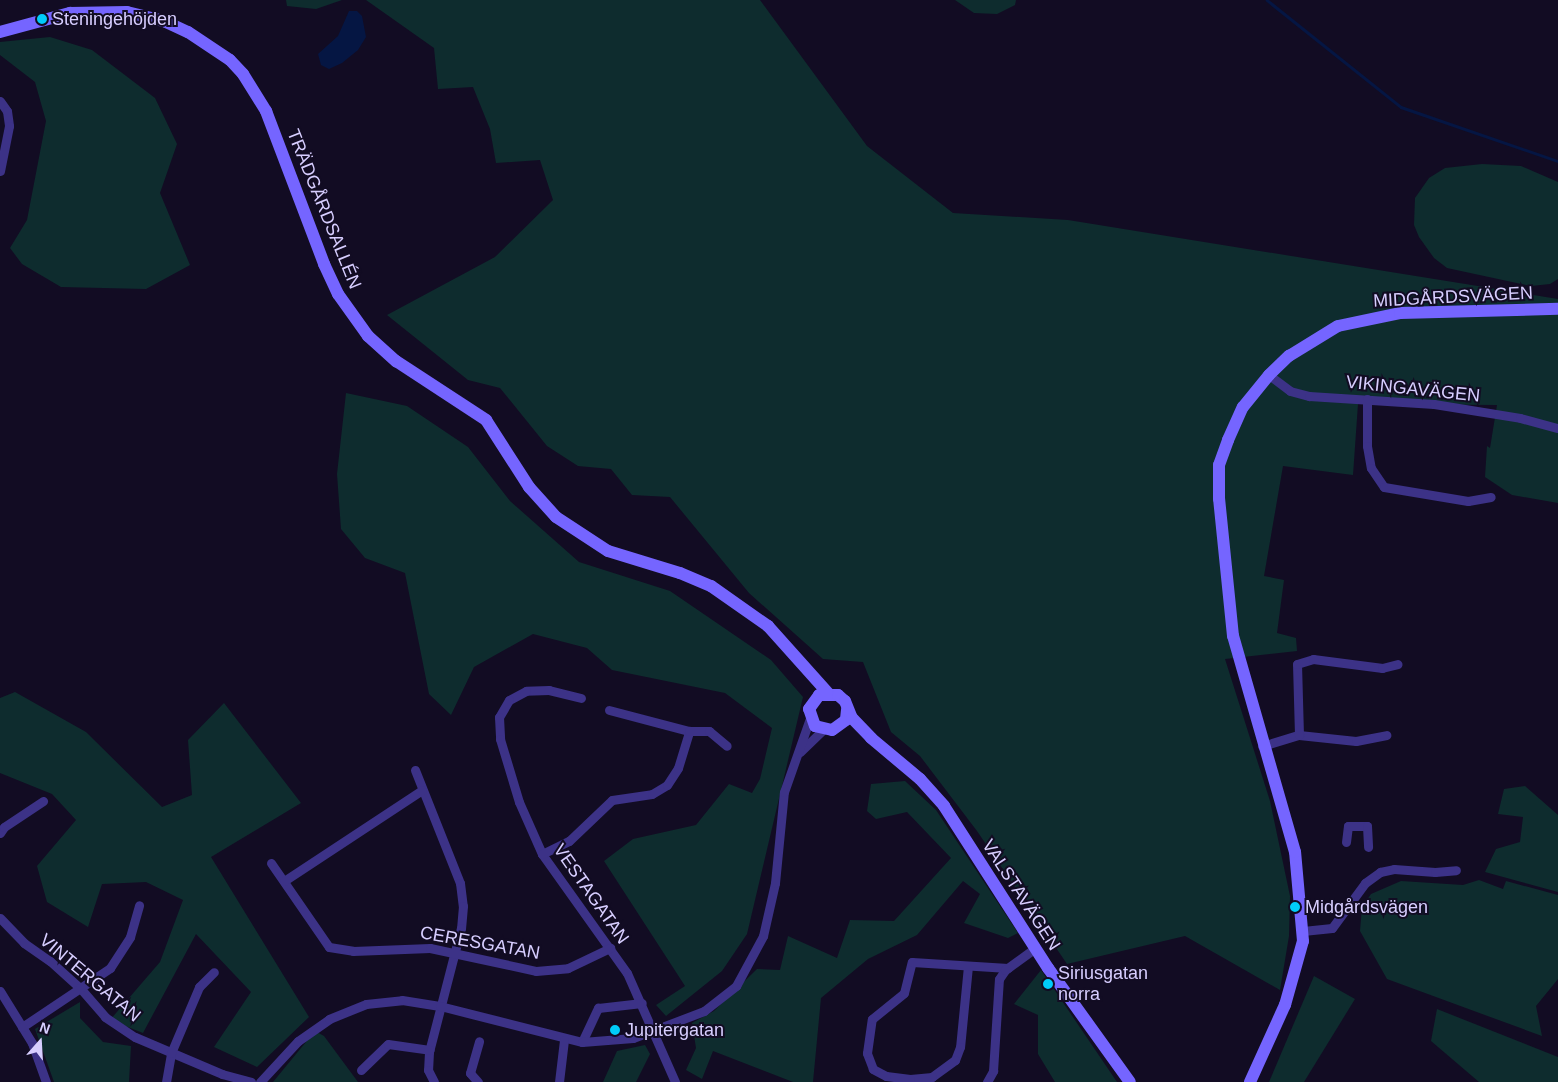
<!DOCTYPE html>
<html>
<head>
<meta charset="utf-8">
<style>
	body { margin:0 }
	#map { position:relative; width:1558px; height:1082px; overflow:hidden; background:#120c23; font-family:Helvetica,sans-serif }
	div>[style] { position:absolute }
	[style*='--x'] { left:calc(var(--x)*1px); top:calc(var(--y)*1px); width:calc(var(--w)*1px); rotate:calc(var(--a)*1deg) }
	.green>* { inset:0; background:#0e2c2e }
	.water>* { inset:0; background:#051643 }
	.stream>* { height:2.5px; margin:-1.25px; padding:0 1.25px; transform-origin:1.25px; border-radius:1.25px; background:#051643 }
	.street>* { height:9px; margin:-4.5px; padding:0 4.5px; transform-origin:4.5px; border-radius:4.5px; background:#3c3287 }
	.secondary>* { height:12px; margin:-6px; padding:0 6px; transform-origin:6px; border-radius:6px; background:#7565ff }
	.dots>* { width:14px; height:14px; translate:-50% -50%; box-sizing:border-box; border:2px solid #120c23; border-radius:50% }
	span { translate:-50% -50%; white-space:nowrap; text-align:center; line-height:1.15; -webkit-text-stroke:4px #120c23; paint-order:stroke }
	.poi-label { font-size:18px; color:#d7ceff }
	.left { translate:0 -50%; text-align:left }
	.street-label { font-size:18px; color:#d7ceff }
	.north { position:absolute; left:15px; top:1017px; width:50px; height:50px; -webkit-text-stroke:4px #120c23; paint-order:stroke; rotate:19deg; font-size:14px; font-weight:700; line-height:20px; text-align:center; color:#d7ceff }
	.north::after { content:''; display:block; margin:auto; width:18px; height:22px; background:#d7ceff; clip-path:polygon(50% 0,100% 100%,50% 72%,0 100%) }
</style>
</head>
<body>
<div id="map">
	<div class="green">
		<i style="clip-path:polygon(286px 0,342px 0,316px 9px,287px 6px)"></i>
		<i style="clip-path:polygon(366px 0,760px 0,867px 146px,953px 213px,1068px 220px,1558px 299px,1558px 503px,1512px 495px,1485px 477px,1487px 446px,1490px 448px,1497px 405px,1358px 404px,1353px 475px,1283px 466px,1264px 576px,1284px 580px,1277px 633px,1296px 638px,1297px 651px,1225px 659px,1270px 801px,1290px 896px,1289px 936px,1280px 990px,1185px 936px,1067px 964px,977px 831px,920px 756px,891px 732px,863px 662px,823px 659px,749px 593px,670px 497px,632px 495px,611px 469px,578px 466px,547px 446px,500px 388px,468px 380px,387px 315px,495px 257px,553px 200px,540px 160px,496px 163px,490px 129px,473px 87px,438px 89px,434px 48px)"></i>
		<i style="clip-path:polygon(955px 0,1016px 0,1015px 5px,997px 14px,974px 13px)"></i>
		<i style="clip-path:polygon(50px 37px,92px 50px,155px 98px,177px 144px,160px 193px,190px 265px,146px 289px,61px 287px,22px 264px,10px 248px,27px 220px,46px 121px,35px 82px,0 55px,0 42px)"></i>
		<i style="clip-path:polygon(1482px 164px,1521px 166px,1558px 182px,1558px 279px,1550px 284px,1531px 286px,1447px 268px,1434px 258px,1419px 237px,1414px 225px,1415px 198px,1429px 178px,1445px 168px)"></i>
		<i style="clip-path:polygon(346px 393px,407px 406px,468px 447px,510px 501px,579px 562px,670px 591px,771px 660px,803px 697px,747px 934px,722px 971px,666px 1016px,656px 1005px,685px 986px,604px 861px,633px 839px,696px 825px,729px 784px,752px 793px,760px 779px,772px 728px,725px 693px,612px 670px,587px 648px,533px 634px,474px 667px,451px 715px,429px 694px,405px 573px,365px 558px,341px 529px,337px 474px)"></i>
		<i style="clip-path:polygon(15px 692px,86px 732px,162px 807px,192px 795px,188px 740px,224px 703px,301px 803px,211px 857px,309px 1017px,257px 1067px,214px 1047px,251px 992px,196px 934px,143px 1033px,110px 1020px,160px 962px,183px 900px,146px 882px,102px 884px,88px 927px,47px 902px,37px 866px,76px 820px,52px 794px,0 773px,0 698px)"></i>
		<i style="clip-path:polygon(905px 781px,936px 810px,1018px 933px,1008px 938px,964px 923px,980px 894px,963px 881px,917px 935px,868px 959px,821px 998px,813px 1082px,793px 1082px,713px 1051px,702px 1079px,686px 1070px,696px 1048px,692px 1023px,714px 1011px,757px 969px,780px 970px,788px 936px,837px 958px,850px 920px,894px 921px,951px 858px,907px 812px,876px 819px,867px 811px,871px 784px)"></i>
		<i style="clip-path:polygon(1525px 786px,1558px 815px,1558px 892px,1485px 872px,1496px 849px,1520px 842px,1523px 817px,1498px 814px,1504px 789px)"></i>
		<i style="clip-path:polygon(1479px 880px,1503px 889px,1506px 881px,1558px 895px,1558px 979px,1536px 1006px,1542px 1036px,1387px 979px,1360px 931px,1362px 907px,1371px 894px,1401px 881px,1463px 885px)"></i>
		<i style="clip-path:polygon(1041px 970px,1117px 1082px,1055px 1082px,1038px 1054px,1038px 1015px,1014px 1004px)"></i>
		<i style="clip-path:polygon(1314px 976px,1355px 999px,1304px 1082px,1269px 1082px)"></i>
		<i style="clip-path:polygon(80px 1002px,80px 1018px,103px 1042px,131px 1046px,129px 1082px,54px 1082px,35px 1029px)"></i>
		<i style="clip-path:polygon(1437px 1009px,1558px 1057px,1558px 1082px,1479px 1082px,1431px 1041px)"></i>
		<i style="clip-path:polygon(315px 1031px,324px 1036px,358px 1082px,273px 1082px)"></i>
		<i style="clip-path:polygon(645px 1045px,650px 1054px,636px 1082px,603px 1082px,617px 1051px)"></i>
	</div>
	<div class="water">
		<i style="clip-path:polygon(349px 11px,357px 11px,362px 16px,366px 37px,358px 50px,342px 63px,329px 69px,321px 65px,318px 54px,338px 36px)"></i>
	</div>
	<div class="stream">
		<i style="--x:1267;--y:0;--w:171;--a:38.6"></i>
		<i style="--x:1401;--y:107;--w:166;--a:19"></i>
	</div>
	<div class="street">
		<i style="--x:0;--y:101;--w:12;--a:55"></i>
		<i style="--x:7;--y:111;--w:15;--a:82"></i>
		<i style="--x:9;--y:126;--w:46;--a:101.3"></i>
		<i style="--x:1269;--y:375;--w:26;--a:37"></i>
		<i style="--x:1290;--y:391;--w:20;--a:15"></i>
		<i style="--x:1309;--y:396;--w:125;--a:3.7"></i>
		<i style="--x:1434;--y:404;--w:87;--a:9.2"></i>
		<i style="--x:1520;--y:418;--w:39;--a:15"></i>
		<i style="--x:1367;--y:399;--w:47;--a:90"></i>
		<i style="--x:1367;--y:446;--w:22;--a:80"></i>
		<i style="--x:1371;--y:468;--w:23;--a:56"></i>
		<i style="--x:1384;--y:487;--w:85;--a:9.5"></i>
		<i style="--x:1468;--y:501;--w:23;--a:-10"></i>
		<i style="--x:581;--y:698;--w:33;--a:-166"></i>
		<i style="--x:549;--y:690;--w:23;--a:178"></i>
		<i style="--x:526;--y:691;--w:19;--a:152"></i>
		<i style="--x:509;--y:700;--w:20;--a:120"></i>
		<i style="--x:499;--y:717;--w:22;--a:87"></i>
		<i style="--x:500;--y:739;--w:66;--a:73.2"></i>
		<i style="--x:519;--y:802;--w:57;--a:66.1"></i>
		<i style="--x:542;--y:854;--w:146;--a:54.5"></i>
		<i style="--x:627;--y:973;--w:119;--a:66.2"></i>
		<i style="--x:609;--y:710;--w:83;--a:14.7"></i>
		<i style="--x:1299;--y:735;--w:57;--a:6"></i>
		<i style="--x:1356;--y:741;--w:31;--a:-11"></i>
		<i style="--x:1262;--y:746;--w:39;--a:-17"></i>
		<i style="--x:1299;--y:735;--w:71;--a:-91.6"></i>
		<i style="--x:1297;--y:664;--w:17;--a:-17"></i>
		<i style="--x:1313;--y:659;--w:70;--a:7.4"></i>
		<i style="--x:1382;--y:668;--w:16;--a:-14"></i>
		<i style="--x:800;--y:752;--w:32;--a:-44"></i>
		<i style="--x:415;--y:770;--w:122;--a:68.3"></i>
		<i style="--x:460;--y:883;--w:23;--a:83"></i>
		<i style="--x:463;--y:906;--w:22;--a:95"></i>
		<i style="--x:461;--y:928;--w:128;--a:104.5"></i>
		<i style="--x:429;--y:1052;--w:18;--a:93"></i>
		<i style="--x:428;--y:1070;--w:13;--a:63"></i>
		<i style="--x:0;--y:833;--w:7;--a:-56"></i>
		<i style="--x:4;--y:827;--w:47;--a:-33.7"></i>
		<i style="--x:1346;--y:842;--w:16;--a:-83"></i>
		<i style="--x:1348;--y:826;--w:19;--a:0"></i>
		<i style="--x:1367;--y:826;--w:21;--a:87"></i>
		<i style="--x:542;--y:854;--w:30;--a:-26"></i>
		<i style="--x:569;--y:841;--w:59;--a:-43.6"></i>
		<i style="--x:612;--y:800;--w:40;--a:-8.5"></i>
		<i style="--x:652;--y:794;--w:17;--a:-31"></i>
		<i style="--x:667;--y:785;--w:20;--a:-57"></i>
		<i style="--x:678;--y:768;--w:39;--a:-73"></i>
		<i style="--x:689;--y:731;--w:20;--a:0"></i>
		<i style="--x:709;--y:731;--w:23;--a:40"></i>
		<i style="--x:271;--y:863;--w:102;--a:55.4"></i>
		<i style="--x:329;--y:947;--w:24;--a:9"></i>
		<i style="--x:353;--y:951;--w:77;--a:-2.2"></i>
		<i style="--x:430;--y:948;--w:108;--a:12.2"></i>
		<i style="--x:536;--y:971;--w:32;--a:-5"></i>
		<i style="--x:568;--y:968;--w:47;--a:-25.5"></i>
		<i style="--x:284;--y:881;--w:165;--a:-33.4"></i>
		<i style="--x:0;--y:918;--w:35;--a:46"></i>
		<i style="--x:24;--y:943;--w:32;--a:35"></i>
		<i style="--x:50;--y:961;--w:42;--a:42.1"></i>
		<i style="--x:81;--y:989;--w:37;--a:49"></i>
		<i style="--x:105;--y:1017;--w:36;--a:34"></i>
		<i style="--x:135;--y:1037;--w:95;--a:23"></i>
		<i style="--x:222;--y:1074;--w:30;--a:15"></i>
		<i style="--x:1303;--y:931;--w:29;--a:-6"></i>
		<i style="--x:1332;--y:928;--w:56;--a:-53.7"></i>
		<i style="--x:1365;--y:883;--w:19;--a:-36"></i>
		<i style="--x:1380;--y:872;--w:14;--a:-12"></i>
		<i style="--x:1394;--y:869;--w:41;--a:4.2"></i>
		<i style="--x:1435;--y:872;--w:21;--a:-5"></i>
		<i style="--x:968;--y:966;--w:81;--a:95.6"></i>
		<i style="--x:960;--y:1047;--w:14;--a:111"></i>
		<i style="--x:955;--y:1060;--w:29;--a:144"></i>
		<i style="--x:932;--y:1077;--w:22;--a:175"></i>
		<i style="--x:910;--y:1079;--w:24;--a:-173"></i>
		<i style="--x:886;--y:1076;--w:15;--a:-152"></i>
		<i style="--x:873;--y:1069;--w:17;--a:-111"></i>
		<i style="--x:867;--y:1053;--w:34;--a:-82"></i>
		<i style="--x:872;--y:1019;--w:41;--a:-39.1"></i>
		<i style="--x:904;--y:993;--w:32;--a:-76"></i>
		<i style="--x:912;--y:962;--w:96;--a:3.6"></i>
		<i style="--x:0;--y:991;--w:61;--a:58.4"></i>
		<i style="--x:32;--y:1043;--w:41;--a:70.3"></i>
		<i style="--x:22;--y:1027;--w:106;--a:-33.8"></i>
		<i style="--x:110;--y:968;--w:37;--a:-57"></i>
		<i style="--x:130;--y:937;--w:33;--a:-74"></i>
		<i style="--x:582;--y:1042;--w:38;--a:-65"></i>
		<i style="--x:598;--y:1008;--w:44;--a:-6.5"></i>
		<i style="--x:361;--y:1070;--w:37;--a:-44"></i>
		<i style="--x:388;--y:1044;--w:42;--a:8.1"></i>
		<i style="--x:166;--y:1082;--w:29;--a:-80"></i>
		<i style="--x:171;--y:1053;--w:72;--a:-67"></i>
		<i style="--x:199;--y:987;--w:21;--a:-45"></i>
		<i style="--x:260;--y:1082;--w:56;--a:-47.2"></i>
		<i style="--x:298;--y:1041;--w:38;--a:-35"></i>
		<i style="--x:329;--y:1019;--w:40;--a:-22"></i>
		<i style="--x:366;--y:1004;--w:36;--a:-6"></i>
		<i style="--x:402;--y:1000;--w:38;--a:9"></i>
		<i style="--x:440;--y:1006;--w:146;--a:14.2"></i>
		<i style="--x:582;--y:1042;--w:51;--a:-4.5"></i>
		<i style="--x:633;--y:1038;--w:76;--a:-20.8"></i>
		<i style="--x:704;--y:1011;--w:41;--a:-38"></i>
		<i style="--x:736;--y:986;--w:57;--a:-61.6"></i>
		<i style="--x:763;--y:936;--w:54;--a:-77.2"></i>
		<i style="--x:775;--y:883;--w:91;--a:-84.4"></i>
		<i style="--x:784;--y:792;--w:78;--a:-70.6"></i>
		<i style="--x:478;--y:1082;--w:12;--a:-132"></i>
		<i style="--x:470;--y:1073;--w:33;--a:-74"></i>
		<i style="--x:559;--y:1082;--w:42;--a:-83.2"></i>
		<i style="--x:987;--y:1082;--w:13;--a:-61"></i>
		<i style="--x:993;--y:1071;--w:92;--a:-86.3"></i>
		<i style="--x:999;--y:979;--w:11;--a:-56"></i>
		<i style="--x:1005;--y:970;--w:37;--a:-36"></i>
	</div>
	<div class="secondary">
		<i style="--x:0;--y:32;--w:73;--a:-15.2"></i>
		<i style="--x:70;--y:13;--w:57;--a:-1"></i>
		<i style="--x:127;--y:12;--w:38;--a:14"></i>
		<i style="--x:164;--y:21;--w:26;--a:25"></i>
		<i style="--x:188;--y:32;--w:50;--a:33.7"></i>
		<i style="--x:230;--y:60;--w:19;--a:47"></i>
		<i style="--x:243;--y:74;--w:44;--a:58.1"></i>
		<i style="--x:266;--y:111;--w:164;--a:69.2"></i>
		<i style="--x:324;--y:264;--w:33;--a:65"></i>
		<i style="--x:338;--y:294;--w:52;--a:54.5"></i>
		<i style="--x:368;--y:336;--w:38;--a:42"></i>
		<i style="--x:396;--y:361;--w:108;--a:33.2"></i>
		<i style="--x:486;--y:420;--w:80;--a:57.3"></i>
		<i style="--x:529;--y:487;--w:40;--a:48"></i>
		<i style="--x:556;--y:517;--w:62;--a:33.2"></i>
		<i style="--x:608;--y:551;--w:75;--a:17"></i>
		<i style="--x:680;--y:573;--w:34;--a:23"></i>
		<i style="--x:711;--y:586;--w:70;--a:35.1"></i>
		<i style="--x:768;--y:626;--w:90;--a:48.2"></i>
		<i style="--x:847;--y:710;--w:10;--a:96"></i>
		<i style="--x:846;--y:720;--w:17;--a:144"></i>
		<i style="--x:832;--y:730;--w:17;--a:-167"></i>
		<i style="--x:815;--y:726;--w:18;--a:-109"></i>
		<i style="--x:809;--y:709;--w:17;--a:-54"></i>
		<i style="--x:819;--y:695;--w:19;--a:0"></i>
		<i style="--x:838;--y:695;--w:9;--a:41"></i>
		<i style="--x:845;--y:701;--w:18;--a:68"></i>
		<i style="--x:852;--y:718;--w:28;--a:46"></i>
		<i style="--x:871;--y:738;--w:64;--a:39.9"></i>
		<i style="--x:920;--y:779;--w:36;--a:48"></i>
		<i style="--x:944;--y:806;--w:193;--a:57.3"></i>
		<i style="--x:1048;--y:968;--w:140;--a:54.3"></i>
		<i style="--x:1250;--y:1082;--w:85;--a:-65.6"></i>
		<i style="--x:1285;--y:1005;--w:66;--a:-74.3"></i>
		<i style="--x:1303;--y:941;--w:89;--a:-95.1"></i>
		<i style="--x:1295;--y:852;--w:225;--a:-106"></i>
		<i style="--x:1233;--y:636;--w:138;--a:-95.8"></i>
		<i style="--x:1219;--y:499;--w:34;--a:-90"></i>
		<i style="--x:1219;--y:465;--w:27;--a:-70"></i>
		<i style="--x:1228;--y:440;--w:36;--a:-66"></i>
		<i style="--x:1243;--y:407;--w:41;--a:-50.9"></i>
		<i style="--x:1269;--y:375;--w:28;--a:-44"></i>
		<i style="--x:1289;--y:356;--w:57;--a:-31.5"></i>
		<i style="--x:1338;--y:326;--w:63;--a:-11.8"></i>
		<i style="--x:1400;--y:313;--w:158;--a:-1.5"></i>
	</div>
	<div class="dots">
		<i style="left:42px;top:19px;background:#00ccf9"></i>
		<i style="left:1295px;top:907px;background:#00ccf9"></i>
		<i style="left:1048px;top:984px;background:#00ccf9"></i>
		<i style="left:615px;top:1030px;background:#00ccf9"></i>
	</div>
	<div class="poi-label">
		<span class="left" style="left:52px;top:19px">Steningehöjden</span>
		<span class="left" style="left:1305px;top:907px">Midgårdsvägen</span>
		<span class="left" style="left:1058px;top:984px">Siriusgatan<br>norra</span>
		<span class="left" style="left:625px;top:1030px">Jupitergatan</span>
	</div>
	<div class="street-label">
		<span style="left:324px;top:209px;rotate:68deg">TRÄDGÅRDSALLÉN</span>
		<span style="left:1453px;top:297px;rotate:-3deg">MIDGÅRDSVÄGEN</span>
		<span style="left:1413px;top:389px;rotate:6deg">VIKINGAVÄGEN</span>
		<span style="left:591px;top:894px;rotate:55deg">VESTAGATAN</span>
		<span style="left:1021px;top:895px;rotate:57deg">VALSTAVÄGEN</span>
		<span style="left:480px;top:943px;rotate:10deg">CERESGATAN</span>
		<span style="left:90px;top:978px;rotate:40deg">VINTERGATAN</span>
	</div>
	<div class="north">N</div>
</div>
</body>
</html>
